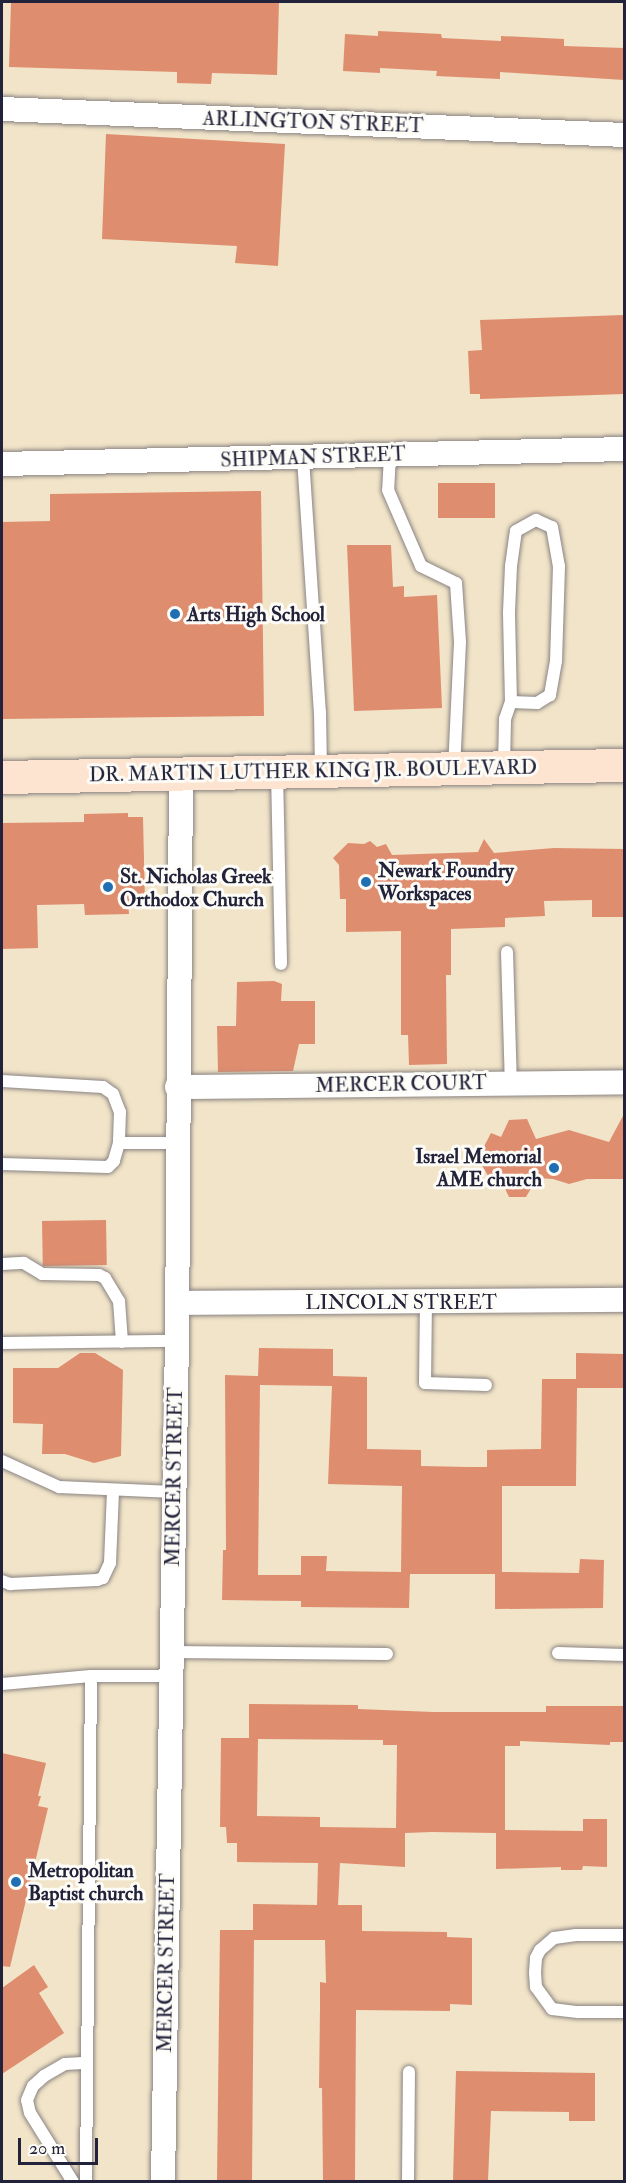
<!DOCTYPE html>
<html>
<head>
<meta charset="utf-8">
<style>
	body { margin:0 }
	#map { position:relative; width:626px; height:2183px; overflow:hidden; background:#f1e4c8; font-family:"IM FELL Double Pica",serif }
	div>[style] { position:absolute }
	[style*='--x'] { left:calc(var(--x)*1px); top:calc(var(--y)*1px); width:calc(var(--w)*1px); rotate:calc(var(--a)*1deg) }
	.building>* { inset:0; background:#df8d6f; transform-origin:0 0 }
	.roads { filter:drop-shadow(0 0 2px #8a8382) drop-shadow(0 0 2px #8a8382) }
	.lane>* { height:12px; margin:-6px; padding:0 6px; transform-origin:6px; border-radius:6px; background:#fff }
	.street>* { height:24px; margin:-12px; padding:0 12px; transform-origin:12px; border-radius:12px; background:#fff }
	.secondary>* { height:33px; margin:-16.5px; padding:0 16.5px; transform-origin:16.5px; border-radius:16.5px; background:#fde4d0 }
	.dots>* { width:16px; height:16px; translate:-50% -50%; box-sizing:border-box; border:3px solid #fdfcf7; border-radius:50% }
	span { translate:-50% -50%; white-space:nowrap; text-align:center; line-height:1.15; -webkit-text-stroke:6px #fdfcf7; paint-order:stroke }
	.street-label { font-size:20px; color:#22223b }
	.poi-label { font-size:20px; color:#22223b; font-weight:700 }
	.left { translate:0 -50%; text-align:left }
	.right { translate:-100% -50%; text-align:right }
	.frame { position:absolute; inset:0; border:3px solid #22223b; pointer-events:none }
	.scale { position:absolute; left:18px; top:2138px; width:80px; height:27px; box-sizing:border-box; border:3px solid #22223b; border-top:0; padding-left:8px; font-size:18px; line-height:21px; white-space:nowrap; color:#22223b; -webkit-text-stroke:4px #fdfcf7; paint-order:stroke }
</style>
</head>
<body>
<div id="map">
	<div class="building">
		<i style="clip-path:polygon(11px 2px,279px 2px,277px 75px,212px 73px,211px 84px,177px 83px,177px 72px,9px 67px)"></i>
		<i style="clip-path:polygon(378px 31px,441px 34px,442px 38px,501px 41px,501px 36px,564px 39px,564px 46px,624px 48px,624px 80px,500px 72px,500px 79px,436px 76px,437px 71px,380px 68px,380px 73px,343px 71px,345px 34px,378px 36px)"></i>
		<i style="clip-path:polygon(106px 134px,285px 144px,278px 266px,235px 263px,237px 246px,102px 239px)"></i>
		<i style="clip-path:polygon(624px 315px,624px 394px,480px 399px,480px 394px,470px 394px,468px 351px,482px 350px,480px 320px)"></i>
		<i style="left:438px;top:483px;width:57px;height:35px"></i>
		<i style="clip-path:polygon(261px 491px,264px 716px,2px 719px,2px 522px,50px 521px,50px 494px)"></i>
		<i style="clip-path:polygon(347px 545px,391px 545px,393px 587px,404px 586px,404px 597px,437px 595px,442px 708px,354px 711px)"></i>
		<i style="clip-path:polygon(128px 813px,128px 817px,143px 817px,145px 903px,128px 903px,129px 914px,85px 915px,84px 904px,37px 905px,38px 948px,2px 949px,2px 823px,84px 822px,84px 814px)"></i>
		<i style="clip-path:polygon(484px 839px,494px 853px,554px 848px,624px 849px,624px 917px,592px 917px,592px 900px,544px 901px,545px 916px,505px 918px,505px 927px,451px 929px,451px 975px,446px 975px,447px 1064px,409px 1065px,408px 1035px,401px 1035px,401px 931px,346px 932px,346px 899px,340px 899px,339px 865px,333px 858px,348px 843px,364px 844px,370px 841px,377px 847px,386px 844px,392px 855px,478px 852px)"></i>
		<i style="clip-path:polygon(274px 981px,282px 984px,281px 1001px,315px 1001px,315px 1044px,299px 1044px,293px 1071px,218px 1072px,217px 1026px,236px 1026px,237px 982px)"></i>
		<i style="clip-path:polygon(624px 1114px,624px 1179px,587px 1179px,569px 1184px,553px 1179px,537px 1178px,526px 1197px,509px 1197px,501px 1180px,492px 1183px,478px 1158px,491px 1133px,501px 1137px,509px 1120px,527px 1119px,536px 1139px,569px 1130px,609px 1142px)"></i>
		<i style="left:106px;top:1220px;width:45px;height:64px;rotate:89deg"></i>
		<i style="clip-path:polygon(evenodd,259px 1348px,333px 1349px,333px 1376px,367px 1377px,367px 1449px,421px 1450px,421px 1466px,468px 1467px,487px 1467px,487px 1450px,541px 1449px,542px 1379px,576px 1379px,576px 1353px,624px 1354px,624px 1388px,577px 1388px,576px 1486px,502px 1486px,502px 1572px,579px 1573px,580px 1559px,604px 1560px,603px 1608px,495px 1609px,495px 1574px,410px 1574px,409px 1608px,301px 1607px,301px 1601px,222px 1600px,223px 1550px,226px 1550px,225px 1375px,258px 1376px,259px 1348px,260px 1385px,332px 1386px,328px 1484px,402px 1486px,401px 1572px,326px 1571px,327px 1556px,301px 1556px,301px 1575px,258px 1575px,260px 1385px)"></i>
		<i style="clip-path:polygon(80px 1353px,95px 1353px,123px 1370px,121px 1456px,94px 1463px,65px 1454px,42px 1454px,43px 1424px,13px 1423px,13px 1368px,58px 1368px)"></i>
		<i style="clip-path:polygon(evenodd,249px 1704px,358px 1705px,358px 1709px,433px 1712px,546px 1712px,546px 1706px,624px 1706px,624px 1742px,610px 1742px,610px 1745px,520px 1741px,520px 1746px,505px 1746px,505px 1830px,583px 1831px,583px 1819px,607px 1819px,607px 1867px,583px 1866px,582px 1870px,561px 1870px,561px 1867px,496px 1869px,496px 1833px,432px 1832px,405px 1833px,405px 1867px,340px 1863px,338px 1905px,362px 1905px,362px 1931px,447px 1932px,447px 1937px,472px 1938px,472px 2005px,450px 2004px,450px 2011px,356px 2010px,355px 2181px,323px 2181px,322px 2088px,319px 2088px,320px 2008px,320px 1982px,326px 1983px,325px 1940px,254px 1940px,252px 2181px,217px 2181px,220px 1930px,253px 1930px,253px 1904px,317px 1905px,318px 1863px,237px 1862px,237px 1843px,227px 1843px,226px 1827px,220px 1827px,221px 1738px,249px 1738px,249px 1704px,258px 1739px,383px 1740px,383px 1745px,397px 1745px,396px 1828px,320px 1827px,320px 1817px,257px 1816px,258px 1739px)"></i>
		<i style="clip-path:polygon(2px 1753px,46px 1763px,38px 1796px,41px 1796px,38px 1806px,48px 1808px,10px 1967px,2px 1966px)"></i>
		<i style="clip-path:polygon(34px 1965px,48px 1987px,39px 1993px,64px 2033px,2px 2074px,2px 1988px)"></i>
		<i style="clip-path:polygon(456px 2071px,595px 2073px,595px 2121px,569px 2121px,569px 2112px,491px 2111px,488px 2181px,453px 2181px)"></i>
	</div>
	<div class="roads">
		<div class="lane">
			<i style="--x:390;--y:455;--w:35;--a:93"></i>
			<i style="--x:388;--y:490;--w:83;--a:66.5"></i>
			<i style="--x:421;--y:566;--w:39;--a:26"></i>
			<i style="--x:456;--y:583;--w:59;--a:86.1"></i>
			<i style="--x:460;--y:642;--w:125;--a:92.7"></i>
			<i style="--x:303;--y:458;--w:255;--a:86.2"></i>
			<i style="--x:320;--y:712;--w:58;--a:89"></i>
			<i style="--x:504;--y:767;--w:48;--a:-88.8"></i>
			<i style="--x:505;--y:719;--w:18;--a:-71"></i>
			<i style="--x:511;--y:702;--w:90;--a:-91.3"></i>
			<i style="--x:509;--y:612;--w:46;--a:-87.5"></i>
			<i style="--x:511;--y:566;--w:35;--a:-82"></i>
			<i style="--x:516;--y:531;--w:23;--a:-29"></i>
			<i style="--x:536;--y:520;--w:17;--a:24"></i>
			<i style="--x:552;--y:527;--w:40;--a:80"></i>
			<i style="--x:559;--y:566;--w:95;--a:91.8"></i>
			<i style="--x:556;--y:661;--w:35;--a:100"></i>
			<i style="--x:550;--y:695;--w:15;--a:148"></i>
			<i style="--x:537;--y:703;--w:26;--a:-178"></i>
			<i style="--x:277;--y:772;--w:192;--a:88.8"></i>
			<i style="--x:507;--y:952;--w:131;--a:88.3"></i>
			<i style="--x:2;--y:1081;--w:101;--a:3.4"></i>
			<i style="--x:103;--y:1087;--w:12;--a:35"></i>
			<i style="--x:113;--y:1094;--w:19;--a:69"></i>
			<i style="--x:120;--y:1112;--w:31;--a:92"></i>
			<i style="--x:119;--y:1143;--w:19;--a:106"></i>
			<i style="--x:114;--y:1161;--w:8;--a:135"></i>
			<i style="--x:108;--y:1167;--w:106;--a:-178.4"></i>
			<i style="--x:119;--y:1143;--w:58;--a:0"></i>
			<i style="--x:2;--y:1264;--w:22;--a:-3"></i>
			<i style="--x:24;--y:1263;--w:21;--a:31"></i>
			<i style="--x:42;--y:1274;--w:57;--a:1"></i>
			<i style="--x:99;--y:1275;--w:7;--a:27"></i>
			<i style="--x:105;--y:1278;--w:27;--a:59"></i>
			<i style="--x:119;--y:1301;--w:41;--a:85.8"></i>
			<i style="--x:426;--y:1301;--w:82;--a:90.7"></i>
			<i style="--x:425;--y:1383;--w:61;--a:1.9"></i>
			<i style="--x:2;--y:1343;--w:175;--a:-0.7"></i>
			<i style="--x:2;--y:1461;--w:63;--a:24.5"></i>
			<i style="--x:59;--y:1487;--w:115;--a:2.5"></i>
			<i style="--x:2;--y:1581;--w:9;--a:21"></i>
			<i style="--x:10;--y:1584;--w:87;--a:-2.6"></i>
			<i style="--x:97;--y:1580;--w:6;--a:-18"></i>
			<i style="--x:103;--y:1578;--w:17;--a:-65"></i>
			<i style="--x:110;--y:1563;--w:73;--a:-87.6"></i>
			<i style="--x:171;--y:1652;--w:216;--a:0.5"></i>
			<i style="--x:558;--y:1653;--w:66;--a:1.7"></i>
			<i style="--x:91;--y:1676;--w:80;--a:0"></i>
			<i style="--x:2;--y:1684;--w:89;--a:-5.1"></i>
			<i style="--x:91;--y:1676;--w:506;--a:90.57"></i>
			<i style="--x:624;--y:1935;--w:48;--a:180"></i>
			<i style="--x:576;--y:1935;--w:22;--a:172"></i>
			<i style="--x:554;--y:1938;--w:18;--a:139"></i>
			<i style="--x:540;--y:1950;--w:9;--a:117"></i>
			<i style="--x:536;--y:1958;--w:15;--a:94"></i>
			<i style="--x:535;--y:1973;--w:14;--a:86"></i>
			<i style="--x:536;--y:1987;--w:27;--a:54"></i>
			<i style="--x:552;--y:2009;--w:26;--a:7"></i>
			<i style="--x:578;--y:2012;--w:46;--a:0"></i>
			<i style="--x:73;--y:2182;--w:81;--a:-121.9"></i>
			<i style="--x:30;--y:2113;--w:13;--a:-103"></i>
			<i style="--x:27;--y:2100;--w:15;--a:-67"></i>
			<i style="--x:33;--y:2086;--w:15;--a:-42"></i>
			<i style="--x:44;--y:2076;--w:24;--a:-30"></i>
			<i style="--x:65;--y:2064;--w:22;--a:-3"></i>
			<i style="--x:408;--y:2182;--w:110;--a:-89.5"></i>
		</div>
		<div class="street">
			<i style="--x:2;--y:109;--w:623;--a:2.39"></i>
			<i style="--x:2;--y:464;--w:622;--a:-1.38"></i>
			<i style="--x:177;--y:1087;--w:447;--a:-0.6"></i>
			<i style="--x:177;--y:1303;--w:447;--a:-0.4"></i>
			<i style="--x:163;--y:2182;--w:841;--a:-89.05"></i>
			<i style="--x:177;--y:1341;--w:568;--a:-89.6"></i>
		</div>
		<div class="secondary">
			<i style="--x:2;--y:777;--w:622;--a:-1.11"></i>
		</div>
	</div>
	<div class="dots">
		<i style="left:175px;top:614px;background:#1f6fb2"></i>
		<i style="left:366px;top:882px;background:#1f6fb2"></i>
		<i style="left:108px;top:887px;background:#1f6fb2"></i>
		<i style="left:554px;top:1168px;background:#1f6fb2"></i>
		<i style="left:16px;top:1882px;background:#1f6fb2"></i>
	</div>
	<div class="street-label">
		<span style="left:313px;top:122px;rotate:2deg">ARLINGTON STREET</span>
		<span style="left:313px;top:457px;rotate:-2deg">SHIPMAN STREET</span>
		<span style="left:313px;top:771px;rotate:-1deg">DR. MARTIN LUTHER KING JR. BOULEVARD</span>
		<span style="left:401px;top:1084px;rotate:-1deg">MERCER COURT</span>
		<span style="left:401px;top:1302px">LINCOLN STREET</span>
		<span style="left:174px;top:1477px;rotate:-89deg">MERCER STREET</span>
		<span style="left:166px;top:1963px;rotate:-89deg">MERCER STREET</span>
	</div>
	<div class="poi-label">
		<span class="left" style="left:187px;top:614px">Arts High School</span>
		<span class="left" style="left:378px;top:882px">Newark Foundry<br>Workspaces</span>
		<span class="left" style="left:120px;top:888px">St. Nicholas Greek<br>Orthodox Church</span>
		<span class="right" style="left:542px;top:1168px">Israel Memorial<br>AME church</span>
		<span class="left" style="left:28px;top:1882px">Metropolitan<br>Baptist church</span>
	</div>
	<div class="frame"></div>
	<div class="scale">20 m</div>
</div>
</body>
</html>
